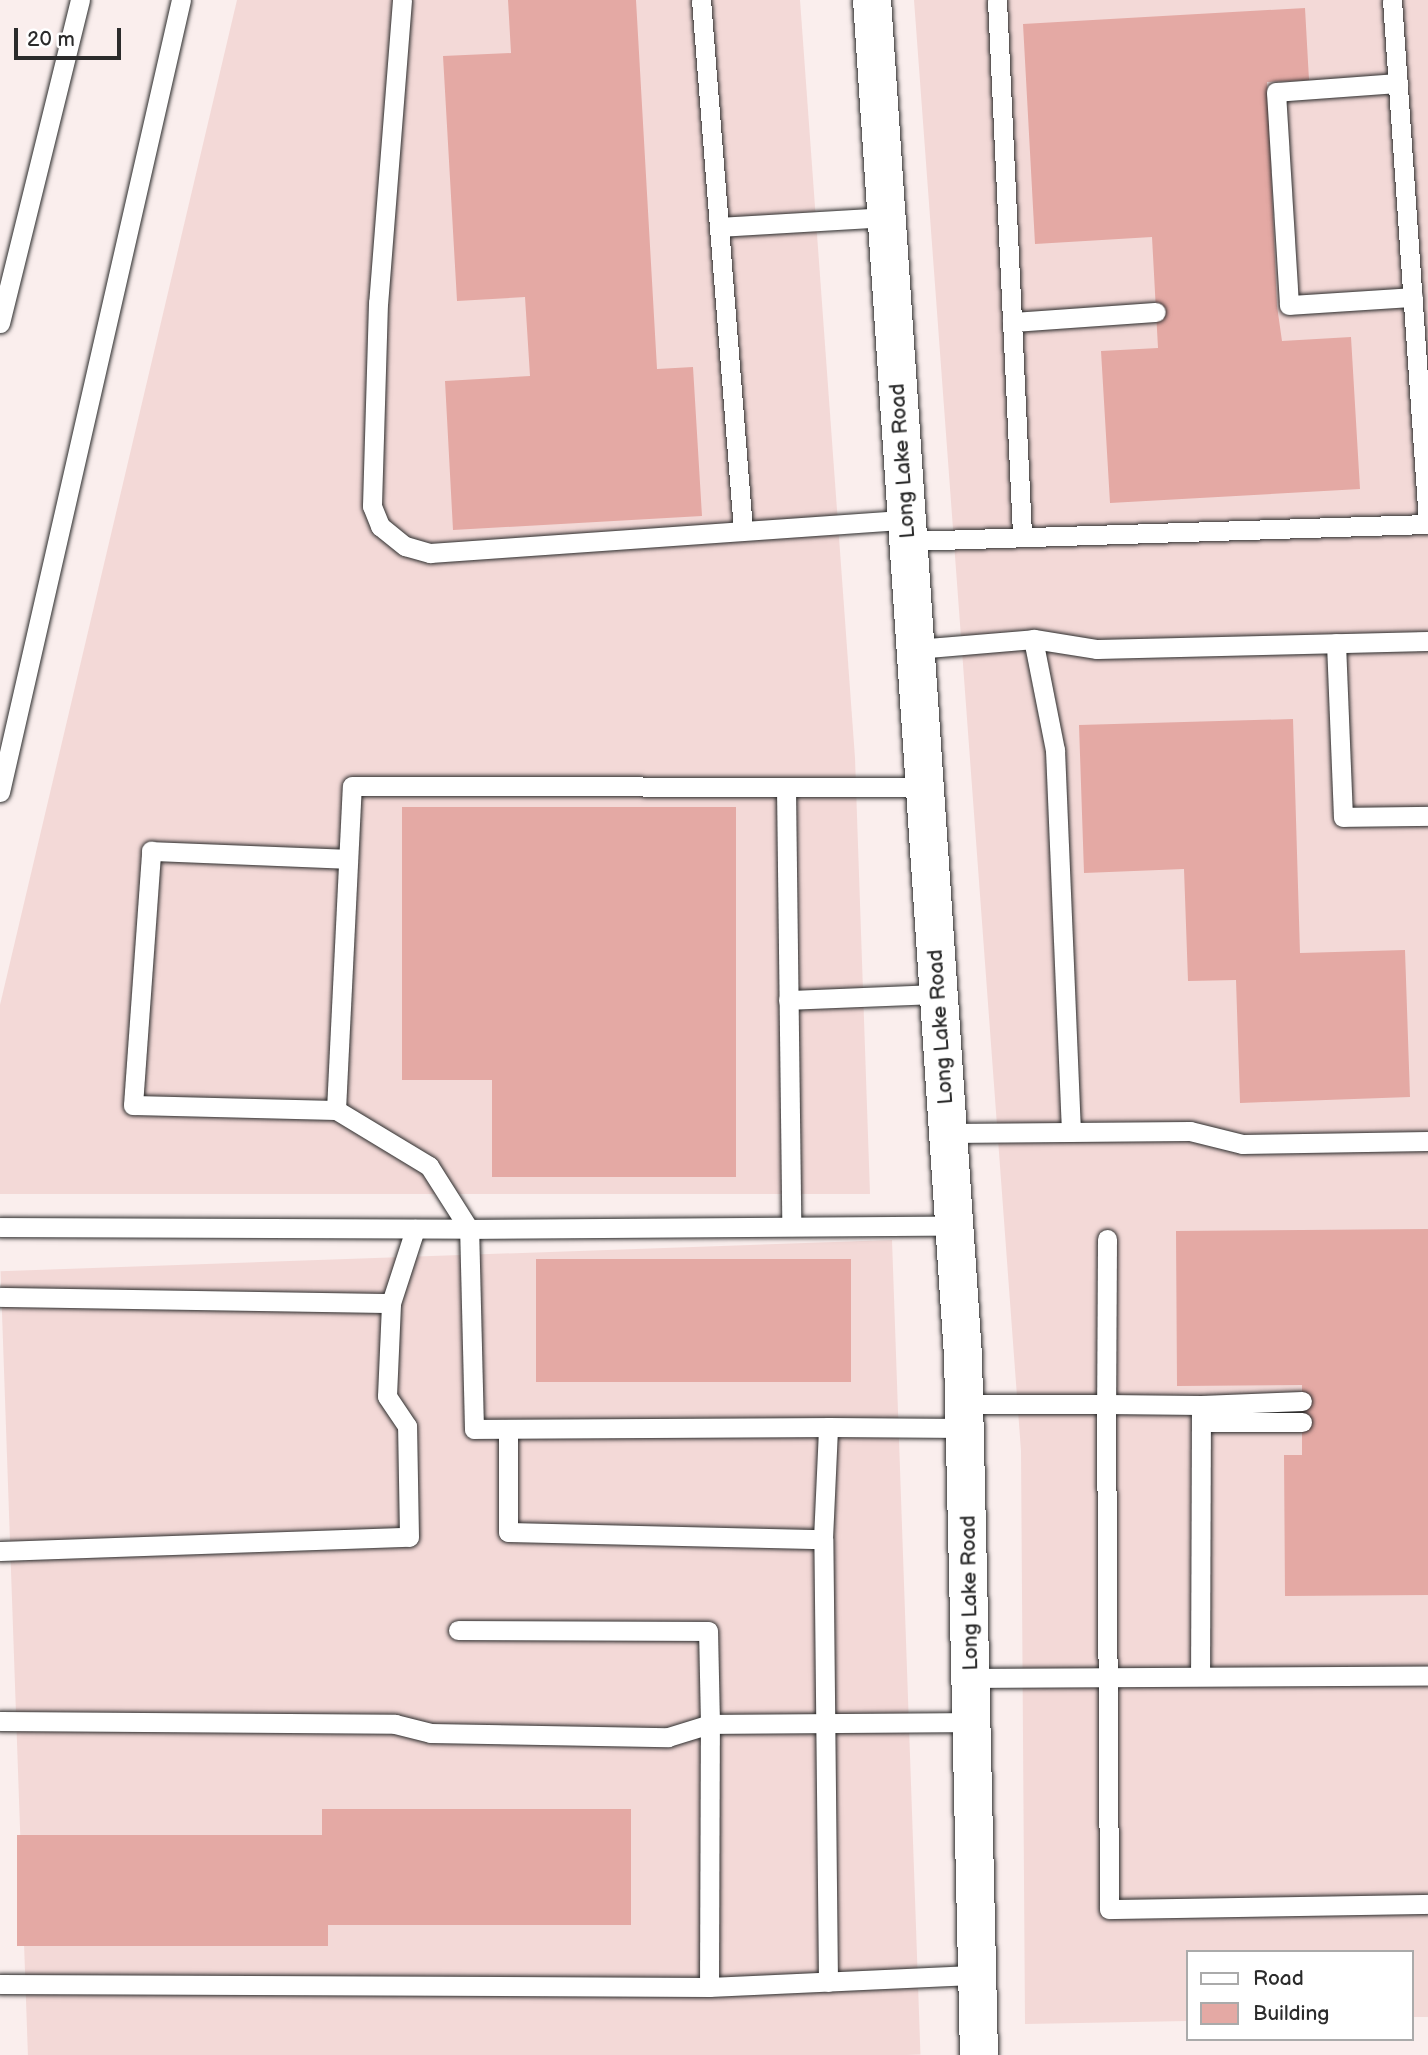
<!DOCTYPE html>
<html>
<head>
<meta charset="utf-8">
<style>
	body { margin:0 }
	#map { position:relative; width:1428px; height:2055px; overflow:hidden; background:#faeeed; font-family:"Balsamiq Sans",sans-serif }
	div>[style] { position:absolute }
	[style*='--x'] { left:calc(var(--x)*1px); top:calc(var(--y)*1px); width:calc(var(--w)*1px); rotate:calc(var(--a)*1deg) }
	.built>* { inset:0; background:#f3d9d7; transform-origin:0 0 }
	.building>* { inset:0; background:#e4a9a4; transform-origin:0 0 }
	.roads { filter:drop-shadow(0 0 2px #2b2b2b) drop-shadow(0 0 2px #2b2b2b) }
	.service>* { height:19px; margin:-9.5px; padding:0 9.5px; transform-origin:9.5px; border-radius:9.5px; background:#fff }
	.tertiary>* { height:38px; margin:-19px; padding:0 19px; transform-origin:19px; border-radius:19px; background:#fff }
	span { translate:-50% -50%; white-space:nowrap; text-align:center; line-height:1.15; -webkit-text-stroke:5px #fff; paint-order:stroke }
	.street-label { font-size:21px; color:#2b2b2b }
	.legend { position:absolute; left:1186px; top:1950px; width:228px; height:91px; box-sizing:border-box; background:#fff; border:2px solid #aaa; margin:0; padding:9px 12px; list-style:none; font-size:21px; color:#2b2b2b }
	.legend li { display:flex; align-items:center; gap:14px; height:35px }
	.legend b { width:35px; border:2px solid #aaa }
	.scale { position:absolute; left:14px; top:28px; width:107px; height:32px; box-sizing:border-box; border:4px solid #2b2b2b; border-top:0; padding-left:9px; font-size:21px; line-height:24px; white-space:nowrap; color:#2b2b2b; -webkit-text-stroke:5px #fff; paint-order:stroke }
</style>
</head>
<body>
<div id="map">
	<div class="built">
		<i style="clip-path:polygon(237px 0,800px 0,855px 758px,870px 1194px,0 1194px,0 1005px)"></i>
		<i style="clip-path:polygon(914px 0,1428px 0,1428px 2017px,1412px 2017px,1412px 1952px,1188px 1952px,1188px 2021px,1025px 2024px,1021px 1451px)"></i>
		<i style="left:892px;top:1240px;width:815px;height:892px;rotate:88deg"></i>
	</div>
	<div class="building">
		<i style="clip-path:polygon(508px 0,636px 0,657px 369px,693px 367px,702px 516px,453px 530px,445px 381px,530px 376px,525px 297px,457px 301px,443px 56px,511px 53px)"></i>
		<i style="clip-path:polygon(1305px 8px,1309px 80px,1267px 82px,1277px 306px,1282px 341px,1351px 337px,1360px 489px,1110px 503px,1101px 351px,1158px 348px,1152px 237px,1035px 244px,1023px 24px)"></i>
		<i style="clip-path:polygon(1293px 719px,1300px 953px,1405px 950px,1410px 1097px,1240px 1103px,1236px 980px,1188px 981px,1184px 869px,1084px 873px,1079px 725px)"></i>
		<i style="clip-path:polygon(402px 807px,736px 807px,736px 1177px,492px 1177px,492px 1080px,402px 1080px)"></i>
		<i style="clip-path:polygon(1428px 1229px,1428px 1595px,1285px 1596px,1284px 1455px,1302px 1455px,1302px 1385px,1177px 1386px,1176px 1231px)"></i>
		<i style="left:536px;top:1259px;width:315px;height:123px"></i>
		<i style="clip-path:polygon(322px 1809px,631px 1809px,631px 1925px,328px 1925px,328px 1946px,17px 1946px,17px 1835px,322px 1835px)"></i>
	</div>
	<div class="roads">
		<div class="service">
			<i style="--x:402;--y:0;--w:304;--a:94.5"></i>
			<i style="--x:378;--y:303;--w:203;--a:91.7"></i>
			<i style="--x:372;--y:506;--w:22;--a:68"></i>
			<i style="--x:380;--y:526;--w:32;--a:39"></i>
			<i style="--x:405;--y:546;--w:26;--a:16"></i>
			<i style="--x:430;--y:553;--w:478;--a:-4"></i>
			<i style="--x:701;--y:0;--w:532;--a:85.47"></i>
			<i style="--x:997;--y:0;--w:536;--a:87.32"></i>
			<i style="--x:1392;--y:0;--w:522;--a:86.05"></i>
			<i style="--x:1398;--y:83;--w:122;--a:175.8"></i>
			<i style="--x:1276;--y:92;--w:213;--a:86.5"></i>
			<i style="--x:1289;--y:305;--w:124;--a:-3.7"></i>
			<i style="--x:719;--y:227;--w:168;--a:-3.4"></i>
			<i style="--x:1012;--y:322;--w:144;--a:-4"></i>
			<i style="--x:0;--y:323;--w:333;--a:-76.1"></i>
			<i style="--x:909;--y:541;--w:519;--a:-1.88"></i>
			<i style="--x:1033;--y:639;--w:113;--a:78.8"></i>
			<i style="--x:1055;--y:750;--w:382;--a:87.6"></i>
			<i style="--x:1336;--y:643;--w:174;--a:87.7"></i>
			<i style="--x:1343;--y:817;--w:85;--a:-0.7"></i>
			<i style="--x:916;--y:649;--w:118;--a:-4.8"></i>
			<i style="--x:1034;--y:639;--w:64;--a:9"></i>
			<i style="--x:1097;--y:649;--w:331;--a:-1.4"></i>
			<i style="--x:786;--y:787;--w:437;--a:89.3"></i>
			<i style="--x:0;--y:792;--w:812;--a:-77.13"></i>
			<i style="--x:788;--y:1000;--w:151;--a:-2.3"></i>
			<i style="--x:336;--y:1110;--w:203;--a:-178.6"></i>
			<i style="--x:133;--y:1105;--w:255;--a:-85.9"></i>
			<i style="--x:151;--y:851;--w:197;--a:2.3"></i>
			<i style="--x:949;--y:1133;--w:241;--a:-0.5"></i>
			<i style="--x:1190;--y:1131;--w:54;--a:14"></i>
			<i style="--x:1242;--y:1144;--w:186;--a:-0.9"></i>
			<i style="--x:0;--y:1227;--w:469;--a:0.2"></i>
			<i style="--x:469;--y:1229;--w:75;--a:-122.4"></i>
			<i style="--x:429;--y:1166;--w:109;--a:-148.9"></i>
			<i style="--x:336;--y:1110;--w:324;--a:-87.2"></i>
			<i style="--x:352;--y:786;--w:573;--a:0.1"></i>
			<i style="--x:1107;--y:1239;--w:165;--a:90.3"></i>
			<i style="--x:1106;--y:1404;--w:95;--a:0.6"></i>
			<i style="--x:1201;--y:1405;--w:271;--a:90.2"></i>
			<i style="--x:0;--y:1297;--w:391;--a:0.9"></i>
			<i style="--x:965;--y:1404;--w:141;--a:0"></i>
			<i style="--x:1106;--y:1404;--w:505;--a:89.66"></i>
			<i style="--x:1109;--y:1909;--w:319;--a:-0.9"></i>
			<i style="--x:1201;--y:1405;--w:101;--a:-2.3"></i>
			<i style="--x:1201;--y:1422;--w:101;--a:0"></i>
			<i style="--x:828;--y:1427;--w:137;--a:0.4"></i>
			<i style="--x:508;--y:1429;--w:103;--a:90"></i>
			<i style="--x:508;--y:1532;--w:315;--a:1.3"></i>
			<i style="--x:0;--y:1551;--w:409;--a:-2"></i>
			<i style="--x:409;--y:1537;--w:111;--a:-91"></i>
			<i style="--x:407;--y:1426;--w:36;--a:-124"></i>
			<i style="--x:387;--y:1396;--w:93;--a:-87.5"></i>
			<i style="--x:391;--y:1303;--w:78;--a:-72"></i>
			<i style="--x:972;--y:1678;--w:456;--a:-0.3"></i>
			<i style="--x:0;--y:1721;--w:395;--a:0.4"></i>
			<i style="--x:395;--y:1724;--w:36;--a:14"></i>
			<i style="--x:430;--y:1733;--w:238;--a:1"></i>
			<i style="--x:668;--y:1737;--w:44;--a:-17.2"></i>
			<i style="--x:710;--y:1724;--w:93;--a:-91.2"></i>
			<i style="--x:708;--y:1631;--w:250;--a:-179.8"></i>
			<i style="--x:828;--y:1982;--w:443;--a:-90.6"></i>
			<i style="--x:823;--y:1539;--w:112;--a:-87.4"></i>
			<i style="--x:828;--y:1427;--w:354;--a:179.7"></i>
			<i style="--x:474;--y:1429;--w:200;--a:-91.4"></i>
			<i style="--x:469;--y:1229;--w:485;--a:-0.4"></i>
			<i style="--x:0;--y:1984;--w:709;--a:0.24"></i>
			<i style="--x:709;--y:1987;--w:269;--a:-2.6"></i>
			<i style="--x:709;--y:1987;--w:263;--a:-89.8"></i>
			<i style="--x:710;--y:1724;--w:263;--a:-0.4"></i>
		</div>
		<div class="tertiary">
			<i style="--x:872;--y:0;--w:1359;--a:86.16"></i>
			<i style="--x:963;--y:1356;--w:699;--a:88.69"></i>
		</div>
	</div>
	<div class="street-label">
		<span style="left:903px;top:461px;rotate:-94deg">Long Lake Road</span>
		<span style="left:941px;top:1027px;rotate:-94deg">Long Lake Road</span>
		<span style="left:970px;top:1593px;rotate:-91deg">Long Lake Road</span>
	</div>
	<ul class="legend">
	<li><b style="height:9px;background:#fff"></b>Road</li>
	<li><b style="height:19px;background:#e4a9a4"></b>Building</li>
	</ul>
	<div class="scale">20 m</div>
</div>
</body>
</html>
